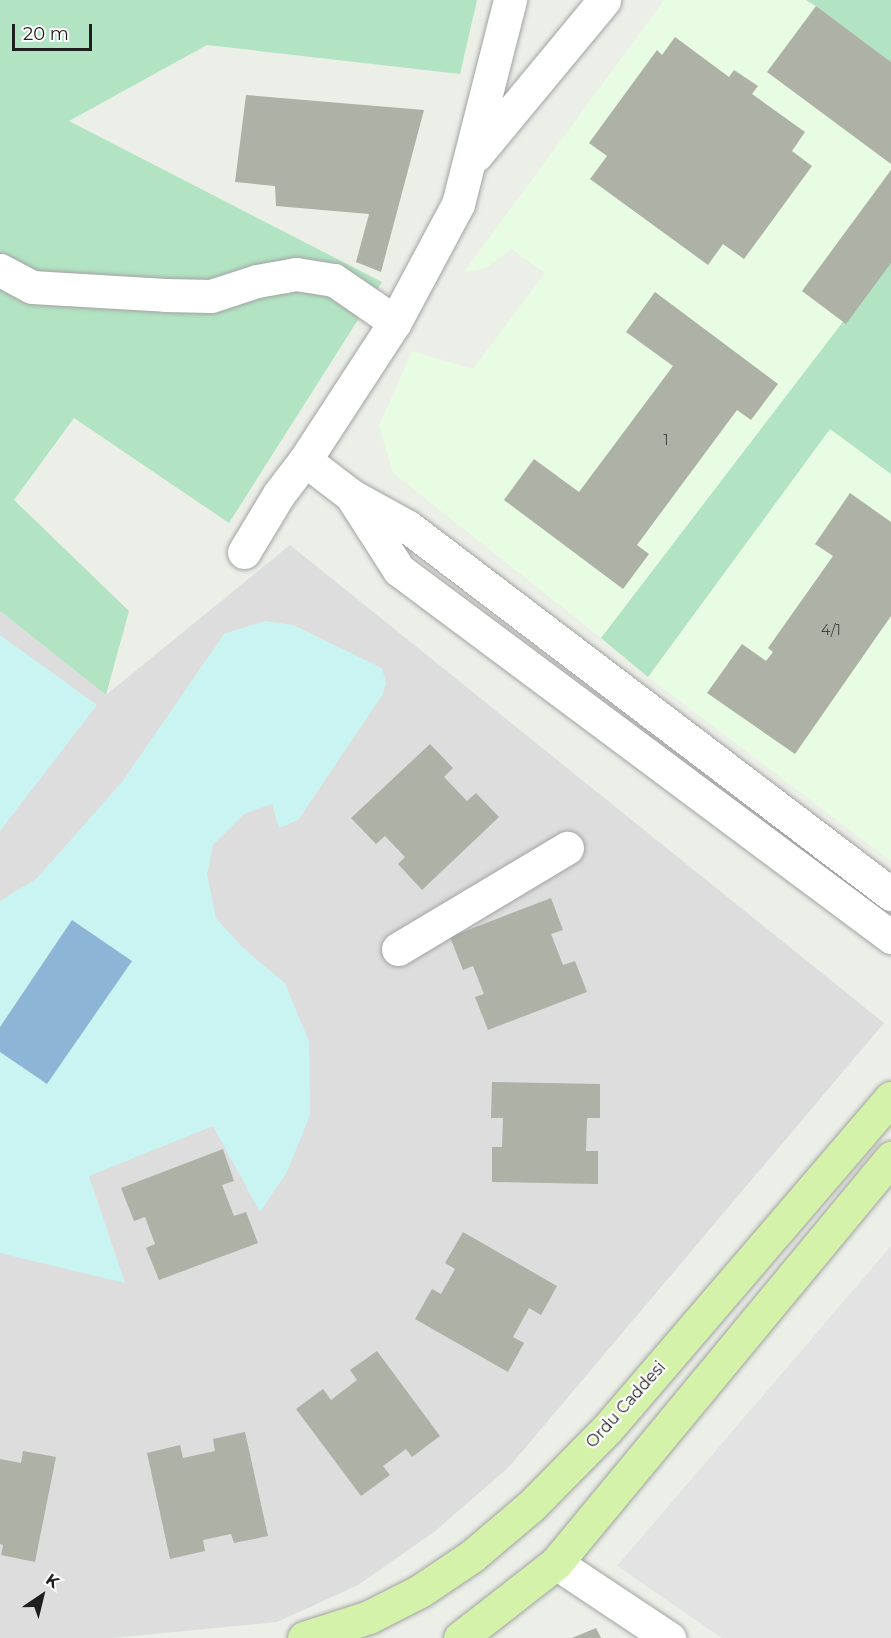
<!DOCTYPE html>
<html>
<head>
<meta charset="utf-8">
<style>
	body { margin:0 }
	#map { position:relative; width:891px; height:1638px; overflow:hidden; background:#ebefe7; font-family:Montserrat,sans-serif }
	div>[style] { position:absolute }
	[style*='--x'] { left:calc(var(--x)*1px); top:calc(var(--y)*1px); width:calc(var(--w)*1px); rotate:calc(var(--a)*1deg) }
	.residential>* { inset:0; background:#ddd }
	.education>* { inset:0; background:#e7fce3 }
	.grass>* { inset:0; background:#b2e4c3 }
	.park>* { inset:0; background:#c9f4f1 }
	.pitch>* { inset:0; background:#8db5d6 }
	.parking>* { inset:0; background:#e3e3e3 }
	.building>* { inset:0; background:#adb1a6 }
	.roads { filter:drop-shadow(0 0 2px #a3a3a3) drop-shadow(0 0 2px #a3a3a3) }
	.minor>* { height:33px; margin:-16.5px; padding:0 16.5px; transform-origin:16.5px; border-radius:16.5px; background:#fff }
	.major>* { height:33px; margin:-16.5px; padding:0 16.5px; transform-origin:16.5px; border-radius:16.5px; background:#d4f2a9 }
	span { translate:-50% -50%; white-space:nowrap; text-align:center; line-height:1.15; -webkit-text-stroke:4.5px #fff; paint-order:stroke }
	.number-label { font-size:14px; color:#424441 }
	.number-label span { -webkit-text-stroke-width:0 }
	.street-label { font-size:16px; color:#1f1f1f }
	.north { position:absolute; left:12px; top:1566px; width:60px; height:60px; -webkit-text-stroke:4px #fff; paint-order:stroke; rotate:35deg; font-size:16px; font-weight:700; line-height:24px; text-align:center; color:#1f1f1f }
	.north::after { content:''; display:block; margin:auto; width:21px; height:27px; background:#1f1f1f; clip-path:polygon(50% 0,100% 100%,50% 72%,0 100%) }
	.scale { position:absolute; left:12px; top:24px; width:80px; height:27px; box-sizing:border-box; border:3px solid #1f1f1f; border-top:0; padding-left:8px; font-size:18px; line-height:21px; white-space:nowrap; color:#1f1f1f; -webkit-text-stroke:4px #fff; paint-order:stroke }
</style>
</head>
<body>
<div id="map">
	<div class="residential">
		<i style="clip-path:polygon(290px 545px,884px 1023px,509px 1467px,434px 1532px,358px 1585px,277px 1622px,113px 1638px,0 1638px,0 611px,106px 695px)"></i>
	</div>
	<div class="education">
		<i style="clip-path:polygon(664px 0,806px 0,891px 64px,891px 261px,601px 638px,393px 473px,379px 426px,412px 351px,473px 369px,545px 273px,511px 249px,486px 268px,464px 272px)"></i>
		<i style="clip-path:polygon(830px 429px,891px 474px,891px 861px,648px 677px)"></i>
	</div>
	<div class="grass">
		<i style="clip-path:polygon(0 0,477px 0,460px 74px,207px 45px,69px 121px,382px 282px,229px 523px,74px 418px,14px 500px,129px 611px,106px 695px,0 611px)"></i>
		<i style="clip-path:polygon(806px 0,891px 0,891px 62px,816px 6px)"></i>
		<i style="clip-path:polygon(891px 259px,891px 474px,830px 429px,648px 677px,601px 638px)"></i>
	</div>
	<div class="park">
		<i style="clip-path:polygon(265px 621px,293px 625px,382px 668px,386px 683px,383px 694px,298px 820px,279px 828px,272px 804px,244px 814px,213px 845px,207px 874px,216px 918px,243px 948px,285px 983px,309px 1042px,310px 1115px,287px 1172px,260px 1212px,213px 1126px,89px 1176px,125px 1283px,0 1253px,0 901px,36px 879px,122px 782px,224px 634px)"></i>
		<i style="clip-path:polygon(0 635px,97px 705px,0 831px)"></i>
	</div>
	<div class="pitch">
		<i style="clip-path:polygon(72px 920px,132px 961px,47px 1084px,0 1052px,0 1027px)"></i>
	</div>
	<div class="parking">
		<i style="clip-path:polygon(891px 1246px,891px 1638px,722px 1638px,617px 1566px)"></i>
	</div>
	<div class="building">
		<i style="clip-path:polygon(816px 6px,891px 62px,891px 164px,767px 72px)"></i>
		<i style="clip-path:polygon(675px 37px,729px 77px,734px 70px,758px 86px,752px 94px,805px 132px,792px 151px,812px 166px,744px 259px,723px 244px,708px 265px,590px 179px,607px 156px,589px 143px,657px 50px,662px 55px)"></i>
		<i style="clip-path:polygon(246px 95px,424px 110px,381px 272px,356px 262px,369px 214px,276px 206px,275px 186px,235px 182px)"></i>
		<i style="clip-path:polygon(891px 170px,891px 263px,846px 324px,802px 291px)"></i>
		<i style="clip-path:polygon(655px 292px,778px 384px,751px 420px,737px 410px,637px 545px,649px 554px,623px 589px,504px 500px,534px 459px,579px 492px,673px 366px,626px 332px)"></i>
		<i style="clip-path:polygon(850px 493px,891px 522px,891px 616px,795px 754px,707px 693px,742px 644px,766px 661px,773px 652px,768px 648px,833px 556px,815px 544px)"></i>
		<i style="clip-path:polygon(430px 744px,453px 768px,444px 777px,467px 801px,476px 793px,499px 817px,422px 890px,398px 864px,405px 857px,385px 836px,376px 844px,351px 818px)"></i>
		<i style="clip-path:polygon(551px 898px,563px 930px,551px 934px,563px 965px,575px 961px,587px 992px,488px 1030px,475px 997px,484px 994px,473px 966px,463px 970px,450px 937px)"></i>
		<i style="clip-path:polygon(492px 1082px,600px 1084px,600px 1118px,587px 1118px,586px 1151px,598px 1151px,598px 1184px,492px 1182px,492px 1147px,502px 1147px,503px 1118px,491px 1118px)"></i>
		<i style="clip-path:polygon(223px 1149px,234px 1181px,222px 1185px,234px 1216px,246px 1212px,258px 1243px,159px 1280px,146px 1248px,155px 1244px,145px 1217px,134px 1221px,121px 1188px)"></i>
		<i style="clip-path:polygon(463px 1232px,557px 1286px,541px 1315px,529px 1308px,513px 1337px,524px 1343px,508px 1372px,415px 1319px,432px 1289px,441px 1294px,455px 1269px,445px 1263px)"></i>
		<i style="clip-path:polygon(377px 1351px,440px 1436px,412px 1457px,406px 1449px,383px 1466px,390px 1475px,361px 1496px,296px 1409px,323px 1389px,331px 1400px,357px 1380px,350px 1370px)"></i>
		<i style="clip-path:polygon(245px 1432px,268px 1536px,234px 1543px,231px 1534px,203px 1540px,205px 1551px,170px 1559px,147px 1453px,180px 1445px,183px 1458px,215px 1451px,213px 1439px)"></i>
		<i style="clip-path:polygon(23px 1451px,56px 1457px,35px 1562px,1px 1555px,3px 1545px,0 1544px,0 1459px,21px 1463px)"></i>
		<i style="clip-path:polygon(596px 1628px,601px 1638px,572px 1638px)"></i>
	</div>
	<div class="roads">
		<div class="minor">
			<i style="--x:476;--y:155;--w:201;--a:-50.4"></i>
			<i style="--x:0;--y:270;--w:36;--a:28"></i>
			<i style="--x:32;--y:287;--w:133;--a:3.4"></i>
			<i style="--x:165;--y:295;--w:46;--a:1.2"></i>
			<i style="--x:211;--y:296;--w:48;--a:-18.1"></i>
			<i style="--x:257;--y:281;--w:40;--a:-10"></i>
			<i style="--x:296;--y:274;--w:38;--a:9"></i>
			<i style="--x:334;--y:280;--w:74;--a:34.5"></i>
			<i style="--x:305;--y:460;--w:59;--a:37.5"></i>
			<i style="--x:352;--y:496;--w:64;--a:29"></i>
			<i style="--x:408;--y:527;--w:607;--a:37.23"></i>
			<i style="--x:354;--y:500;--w:83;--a:57.3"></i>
			<i style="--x:399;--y:570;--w:614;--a:36.72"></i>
			<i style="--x:244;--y:552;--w:68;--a:-58.9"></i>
			<i style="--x:279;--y:494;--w:43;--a:-52.6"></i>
			<i style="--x:305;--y:460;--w:165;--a:-56.9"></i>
			<i style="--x:395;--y:322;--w:134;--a:-61.9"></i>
			<i style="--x:458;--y:204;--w:211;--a:-75.7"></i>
			<i style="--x:398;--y:949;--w:197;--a:-30.9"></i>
			<i style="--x:556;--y:1563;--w:136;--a:33.6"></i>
		</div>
		<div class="major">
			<i style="--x:304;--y:1638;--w:68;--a:-17.9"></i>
			<i style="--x:369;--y:1617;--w:57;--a:-27"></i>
			<i style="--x:420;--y:1591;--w:63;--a:-33.9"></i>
			<i style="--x:472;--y:1556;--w:77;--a:-40.3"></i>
			<i style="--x:531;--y:1506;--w:108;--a:-45.4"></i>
			<i style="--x:607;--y:1429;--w:436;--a:-49.4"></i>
			<i style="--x:460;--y:1638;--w:122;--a:-38"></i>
			<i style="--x:556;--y:1563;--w:526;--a:-50.4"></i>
		</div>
	</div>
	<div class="number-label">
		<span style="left:666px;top:440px">1</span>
		<span style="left:831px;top:630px">4/1</span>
	</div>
	<div class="street-label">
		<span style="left:626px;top:1405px;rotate:-48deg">Ordu Caddesi</span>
	</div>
	<div class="north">K</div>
	<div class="scale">20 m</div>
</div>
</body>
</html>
